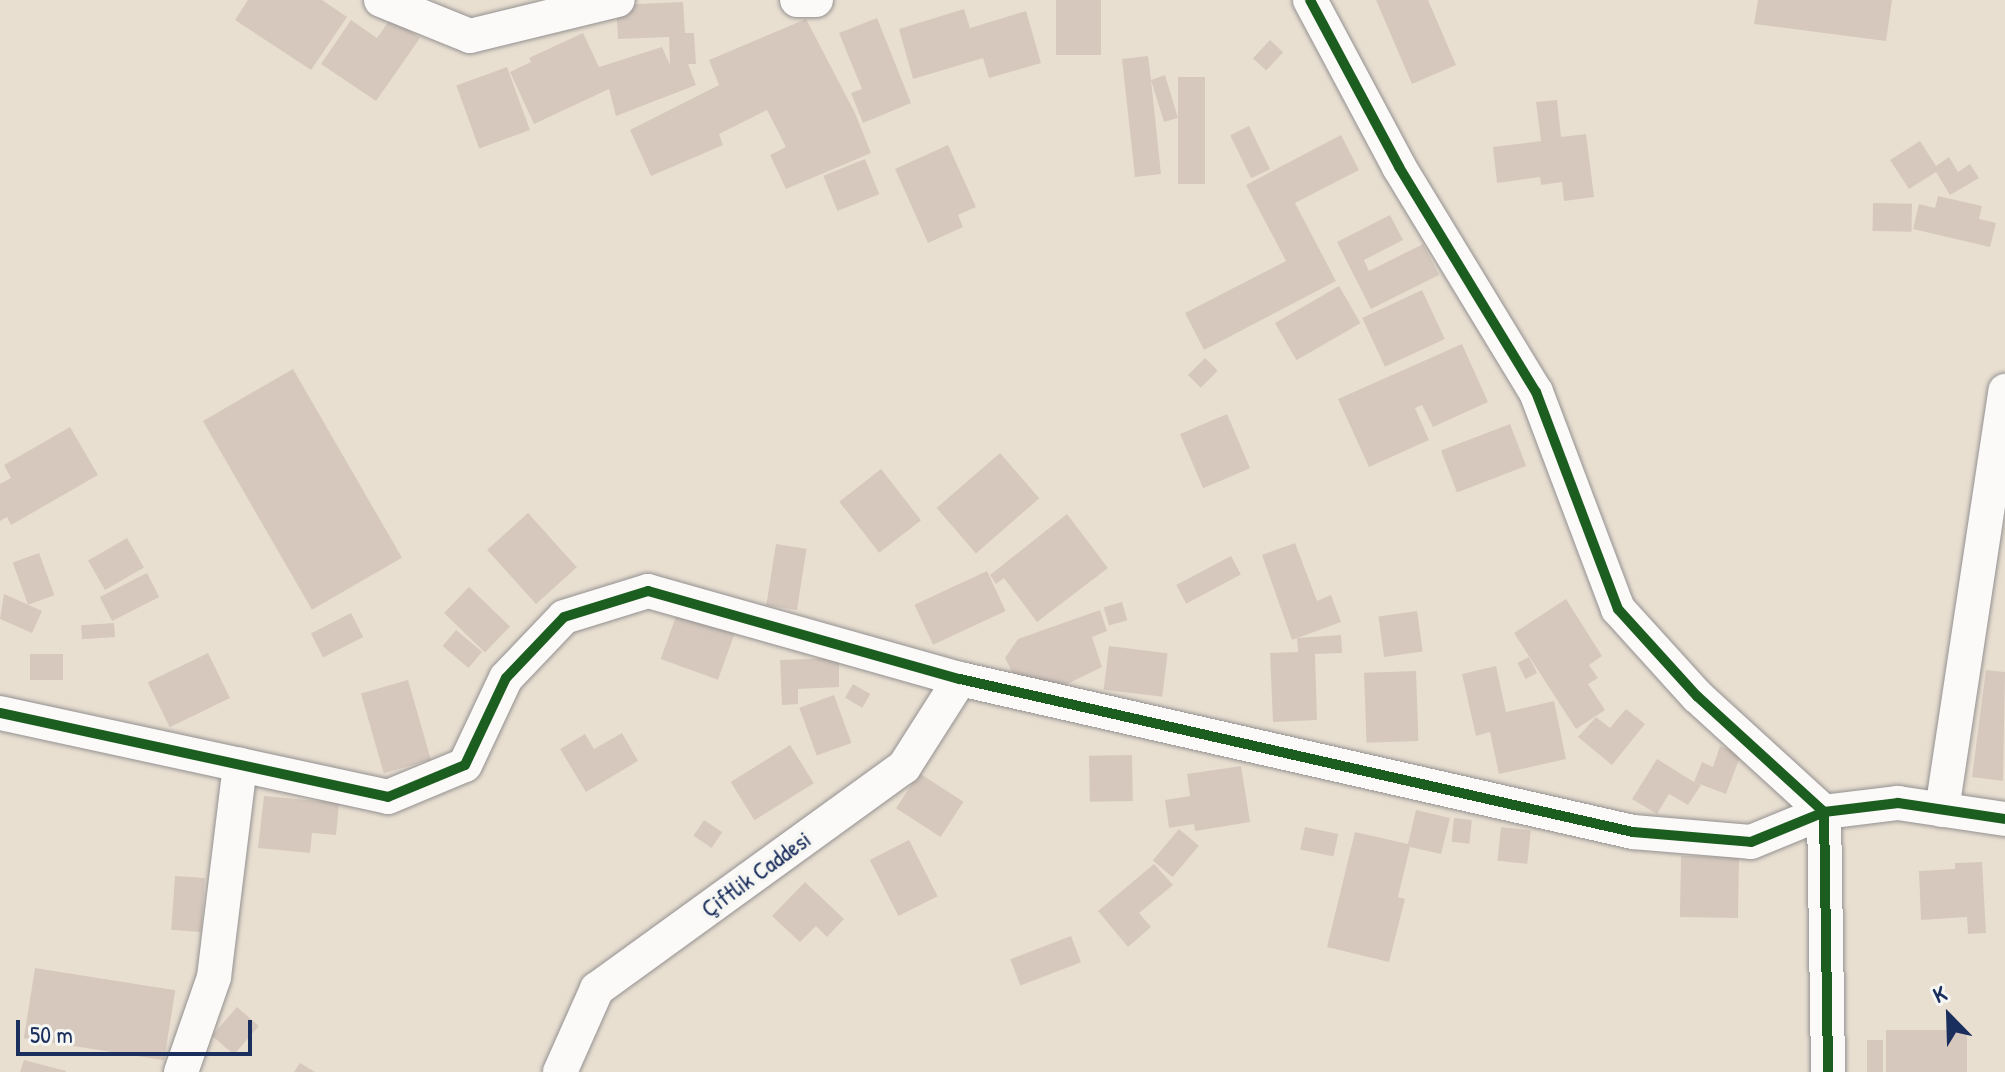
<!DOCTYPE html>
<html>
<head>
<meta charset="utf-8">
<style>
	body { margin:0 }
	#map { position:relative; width:2005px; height:1072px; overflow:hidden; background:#e9dfd1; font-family:"Patrick Hand",sans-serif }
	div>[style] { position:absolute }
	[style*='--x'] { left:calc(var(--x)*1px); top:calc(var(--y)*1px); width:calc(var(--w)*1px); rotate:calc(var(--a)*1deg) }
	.building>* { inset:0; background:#d6c8bd; transform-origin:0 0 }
	.roads { filter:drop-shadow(0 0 2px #939191) drop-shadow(0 0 2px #939191) }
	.minor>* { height:34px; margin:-17px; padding:0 17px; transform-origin:17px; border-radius:17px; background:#fcfaf8 }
	.cycleway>* { height:10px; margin:-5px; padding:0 5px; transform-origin:5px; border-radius:5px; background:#1b5e20 }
	span { translate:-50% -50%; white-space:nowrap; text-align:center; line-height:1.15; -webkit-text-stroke:7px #f6f6f2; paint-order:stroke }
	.street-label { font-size:24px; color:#1b2f5e }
	.north { position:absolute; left:1909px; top:976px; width:80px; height:80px; -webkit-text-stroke:6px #f6f6f2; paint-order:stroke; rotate:337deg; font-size:22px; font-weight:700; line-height:32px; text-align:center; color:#1b2f5e }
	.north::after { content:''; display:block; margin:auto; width:28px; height:36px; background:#1b2f5e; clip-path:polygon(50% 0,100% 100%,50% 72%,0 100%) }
	.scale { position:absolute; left:16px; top:1020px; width:236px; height:36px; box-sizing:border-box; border:4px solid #1b2f5e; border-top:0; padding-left:10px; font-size:24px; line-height:28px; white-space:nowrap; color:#1b2f5e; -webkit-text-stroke:6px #f6f6f2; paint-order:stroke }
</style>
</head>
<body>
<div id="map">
	<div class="building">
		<i style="clip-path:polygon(248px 0,322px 0,347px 17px,311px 70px,235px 20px)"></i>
		<i style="left:1056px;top:0;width:45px;height:55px"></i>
		<i style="clip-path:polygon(1376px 0,1428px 0,1456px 65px,1412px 84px)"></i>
		<i style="clip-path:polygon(1758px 0,1892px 0,1886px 41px,1754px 24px)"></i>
		<i style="clip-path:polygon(683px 2px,685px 33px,694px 33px,696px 64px,688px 64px,696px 85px,616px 116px,609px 89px,534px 124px,510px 72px,531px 62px,529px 58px,583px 33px,599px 67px,662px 47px,670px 65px,669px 37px,618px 39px,616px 5px)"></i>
		<i style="clip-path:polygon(964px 9px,970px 28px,1026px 11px,1041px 63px,989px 78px,983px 58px,913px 79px,899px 29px)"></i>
		<i style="clip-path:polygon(391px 18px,420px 38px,376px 101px,321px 64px,351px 20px,377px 38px)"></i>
		<i style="clip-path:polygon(877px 18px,911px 103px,863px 123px,851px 93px,862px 89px,839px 33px)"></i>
		<i style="clip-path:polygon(806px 19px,855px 113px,871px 153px,786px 189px,770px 155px,786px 147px,767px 110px,719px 134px,723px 145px,651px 176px,630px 130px,719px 85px,709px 60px)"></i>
		<i style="left:1270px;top:40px;width:18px;height:25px;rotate:43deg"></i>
		<i style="clip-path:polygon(1148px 56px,1151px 80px,1165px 75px,1178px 118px,1164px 122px,1151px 80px,1161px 174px,1135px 177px,1122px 59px)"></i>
		<i style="left:507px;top:67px;width:67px;height:54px;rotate:70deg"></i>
		<i style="left:1178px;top:77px;width:27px;height:107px"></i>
		<i style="clip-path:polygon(1557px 100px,1561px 137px,1586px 134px,1594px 197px,1564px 201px,1562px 182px,1541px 185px,1540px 177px,1497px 183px,1493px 147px,1541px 141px,1536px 102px)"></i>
		<i style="left:1249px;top:126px;width:48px;height:21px;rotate:64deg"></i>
		<i style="clip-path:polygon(1341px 135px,1359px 170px,1295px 203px,1336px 281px,1204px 350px,1185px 313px,1286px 261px,1246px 185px)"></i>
		<i style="clip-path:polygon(1920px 141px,1936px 166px,1949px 157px,1958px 172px,1970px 164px,1979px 178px,1950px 195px,1936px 172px,1909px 189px,1890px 160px)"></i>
		<i style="clip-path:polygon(948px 145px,976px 207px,958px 215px,963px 227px,928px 243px,895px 169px)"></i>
		<i style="left:865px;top:159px;width:38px;height:45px;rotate:68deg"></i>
		<i style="clip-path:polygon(1938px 196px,1982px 206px,1979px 219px,1996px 223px,1990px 247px,1913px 229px,1919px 204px,1935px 208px)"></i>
		<i style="left:1873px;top:203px;width:39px;height:28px;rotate:1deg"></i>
		<i style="clip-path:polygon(1390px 215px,1403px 240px,1364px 260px,1369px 271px,1423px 244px,1439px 275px,1371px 309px,1337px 242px)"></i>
		<i style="left:1339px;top:286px;width:43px;height:74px;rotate:60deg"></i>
		<i style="left:1422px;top:290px;width:54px;height:66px;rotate:65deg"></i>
		<i style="clip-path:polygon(1462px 344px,1488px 402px,1433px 427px,1422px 405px,1415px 408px,1429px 440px,1369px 467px,1338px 399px)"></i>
		<i style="left:1205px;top:358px;width:18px;height:24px;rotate:45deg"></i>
		<i style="left:293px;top:369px;width:218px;height:104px;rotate:60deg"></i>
		<i style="left:1227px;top:414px;width:59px;height:51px;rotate:67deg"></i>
		<i style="left:1510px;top:424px;width:45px;height:74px;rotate:69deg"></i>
		<i style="clip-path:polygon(70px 427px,98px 475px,11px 525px,7px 517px,0 521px,0 484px,11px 478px,4px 465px)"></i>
		<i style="left:1000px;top:453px;width:60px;height:84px;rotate:49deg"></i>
		<i style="left:881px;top:469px;width:65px;height:53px;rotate:52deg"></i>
		<i style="left:528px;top:513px;width:73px;height:55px;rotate:48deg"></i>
		<i style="clip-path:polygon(1067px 514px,1108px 568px,1037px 622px,1004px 578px,996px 584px,990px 575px)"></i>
		<i style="left:127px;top:538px;width:34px;height:45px;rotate:60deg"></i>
		<i style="clip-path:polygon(1295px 543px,1317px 601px,1331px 595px,1341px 622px,1292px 640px,1262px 555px)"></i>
		<i style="left:776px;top:544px;width:31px;height:62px;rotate:9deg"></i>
		<i style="left:39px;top:553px;width:45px;height:28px;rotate:70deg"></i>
		<i style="left:1231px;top:556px;width:21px;height:62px;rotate:62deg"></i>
		<i style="left:987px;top:571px;width:44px;height:80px;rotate:65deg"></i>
		<i style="left:147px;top:573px;width:27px;height:53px;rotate:63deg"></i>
		<i style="left:469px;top:587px;width:57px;height:36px;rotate:44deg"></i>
		<i style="clip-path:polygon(4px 594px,42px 611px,32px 633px,0 619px)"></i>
		<i style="clip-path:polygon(1566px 599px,1602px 656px,1589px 665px,1598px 678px,1588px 684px,1605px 710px,1576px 729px,1514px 633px)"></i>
		<i style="left:1122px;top:602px;width:19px;height:19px;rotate:74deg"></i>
		<i style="clip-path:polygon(1100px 610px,1107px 631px,1092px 637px,1102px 667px,1059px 688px,1015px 678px,1005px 658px,1018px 639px)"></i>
		<i style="left:678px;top:611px;width:61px;height:51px;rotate:20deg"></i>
		<i style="left:1417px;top:611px;width:41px;height:39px;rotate:82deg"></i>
		<i style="left:351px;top:613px;width:27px;height:45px;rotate:63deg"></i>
		<i style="left:114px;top:623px;width:14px;height:33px;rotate:86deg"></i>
		<i style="left:456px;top:630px;width:34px;height:21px;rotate:40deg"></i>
		<i style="clip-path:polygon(1341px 635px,1342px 653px,1315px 654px,1317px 720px,1273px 722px,1270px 653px,1298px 652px,1297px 638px)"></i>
		<i style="left:1109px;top:646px;width:59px;height:44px;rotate:7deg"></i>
		<i style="left:208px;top:653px;width:50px;height:67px;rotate:64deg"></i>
		<i style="left:30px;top:654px;width:33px;height:26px"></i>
		<i style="left:1529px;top:657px;width:18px;height:13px;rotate:63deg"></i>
		<i style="clip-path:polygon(839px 658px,839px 687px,798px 689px,798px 704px,782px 705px,780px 660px)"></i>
		<i style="clip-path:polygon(1496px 666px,1506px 712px,1554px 701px,1566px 759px,1499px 774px,1490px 732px,1476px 736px,1462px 674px)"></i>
		<i style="clip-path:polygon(1986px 670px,2005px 672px,2003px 781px,1972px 777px)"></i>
		<i style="left:1416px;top:671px;width:70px;height:52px;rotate:88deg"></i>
		<i style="left:408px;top:680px;width:83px;height:49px;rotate:74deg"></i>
		<i style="left:853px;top:684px;width:20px;height:16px;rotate:30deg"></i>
		<i style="left:834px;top:695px;width:51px;height:37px;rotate:70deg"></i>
		<i style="clip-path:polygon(1626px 709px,1645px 724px,1612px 765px,1578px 737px,1596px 717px,1610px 728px)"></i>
		<i style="clip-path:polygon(622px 733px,638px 761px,586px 792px,560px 749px,585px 734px,594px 749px)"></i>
		<i style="left:790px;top:745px;width:45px;height:70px;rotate:58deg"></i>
		<i style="clip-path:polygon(1720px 746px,1741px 754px,1726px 794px,1694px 782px,1701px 785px,1688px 805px,1669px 794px,1657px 814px,1632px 799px,1657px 759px,1694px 782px,1702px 762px,1713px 767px)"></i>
		<i style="left:1132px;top:755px;width:46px;height:43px;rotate:89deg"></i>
		<i style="clip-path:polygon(1241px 766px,1250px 822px,1195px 831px,1194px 824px,1169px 828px,1165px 800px,1190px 796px,1187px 774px)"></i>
		<i style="left:919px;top:773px;width:53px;height:42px;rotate:33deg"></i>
		<i style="clip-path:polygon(264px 796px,339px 803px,336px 835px,312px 833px,310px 853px,258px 848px)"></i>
		<i style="clip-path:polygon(1416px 810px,1450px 818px,1441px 854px,1410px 847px,1398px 897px,1405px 899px,1389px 962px,1327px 947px,1355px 832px,1408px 844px)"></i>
		<i style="left:1454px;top:818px;width:18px;height:24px;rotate:6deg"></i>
		<i style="left:704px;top:820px;width:22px;height:19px;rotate:34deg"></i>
		<i style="left:1305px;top:827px;width:34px;height:23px;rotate:12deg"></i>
		<i style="left:1501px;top:827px;width:30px;height:34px;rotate:6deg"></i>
		<i style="left:1179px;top:829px;width:26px;height:41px;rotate:40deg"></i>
		<i style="left:909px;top:840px;width:63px;height:44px;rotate:63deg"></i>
		<i style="left:1681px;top:856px;width:58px;height:61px;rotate:1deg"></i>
		<i style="clip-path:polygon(1982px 862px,1986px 933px,1968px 934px,1967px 917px,1921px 920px,1919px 871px,1955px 869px,1955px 863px)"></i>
		<i style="clip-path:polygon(1154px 864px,1173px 885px,1139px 913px,1151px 927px,1128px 947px,1098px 911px)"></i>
		<i style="left:175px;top:876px;width:30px;height:54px;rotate:4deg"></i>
		<i style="clip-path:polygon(805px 882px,844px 919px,827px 937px,816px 926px,800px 942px,772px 916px)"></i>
		<i style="left:1071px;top:936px;width:28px;height:65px;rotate:69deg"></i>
		<i style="left:35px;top:968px;width:142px;height:71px;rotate:9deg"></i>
		<i style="left:237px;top:1007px;width:29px;height:38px;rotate:41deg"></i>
		<i style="left:1886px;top:1030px;width:81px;height:42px"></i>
		<i style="left:1883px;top:1040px;width:32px;height:16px;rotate:90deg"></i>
		<i style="clip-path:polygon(24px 1060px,66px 1071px,66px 1072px,20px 1072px)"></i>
		<i style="clip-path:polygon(300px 1063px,315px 1072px,294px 1072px)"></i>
	</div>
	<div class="roads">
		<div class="minor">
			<i style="--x:381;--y:0;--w:96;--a:22"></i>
			<i style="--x:470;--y:36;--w:152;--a:-13.7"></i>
			<i style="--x:797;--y:0;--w:19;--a:0"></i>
			<i style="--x:1310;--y:0;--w:189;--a:61.9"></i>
			<i style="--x:1399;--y:167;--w:263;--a:58.7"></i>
			<i style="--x:1536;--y:392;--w:232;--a:69.3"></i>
			<i style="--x:1618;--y:609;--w:118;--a:47.8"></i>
			<i style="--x:1697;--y:696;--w:172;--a:42.4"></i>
			<i style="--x:1824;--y:812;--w:75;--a:-6.9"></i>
			<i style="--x:1898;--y:803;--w:108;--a:8.5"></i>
			<i style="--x:0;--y:713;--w:397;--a:12.2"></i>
			<i style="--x:388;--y:797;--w:83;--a:-22.6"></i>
			<i style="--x:465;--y:765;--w:96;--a:-64.8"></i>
			<i style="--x:506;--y:678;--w:84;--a:-46.4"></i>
			<i style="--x:564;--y:617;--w:88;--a:-17.2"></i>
			<i style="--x:648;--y:591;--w:324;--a:15.8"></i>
			<i style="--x:960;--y:679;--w:690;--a:12.81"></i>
			<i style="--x:1633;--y:832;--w:118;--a:4.8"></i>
			<i style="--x:1751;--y:842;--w:79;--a:-22.3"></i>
			<i style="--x:1824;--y:812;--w:260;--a:89.1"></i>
			<i style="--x:1942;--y:810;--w:424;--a:-81.4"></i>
			<i style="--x:181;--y:1072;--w:101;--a:-70.8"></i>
			<i style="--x:214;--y:977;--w:214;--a:-83"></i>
			<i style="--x:560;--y:1072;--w:91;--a:-66"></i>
			<i style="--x:597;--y:989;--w:379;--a:-35.9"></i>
			<i style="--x:904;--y:767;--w:104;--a:-57.5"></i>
		</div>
	</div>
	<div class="cycleway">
		<i style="--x:1310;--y:0;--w:189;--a:61.9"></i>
		<i style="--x:1399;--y:167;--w:263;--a:58.7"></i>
		<i style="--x:1536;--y:392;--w:232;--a:69.3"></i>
		<i style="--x:1618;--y:609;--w:118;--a:47.8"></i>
		<i style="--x:1697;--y:696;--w:172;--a:42.4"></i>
		<i style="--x:1824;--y:812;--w:75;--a:-6.9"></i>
		<i style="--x:1898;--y:803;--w:108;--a:8.5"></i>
		<i style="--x:0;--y:713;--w:397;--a:12.2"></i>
		<i style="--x:388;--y:797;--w:83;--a:-22.6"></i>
		<i style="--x:465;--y:765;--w:96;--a:-64.8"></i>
		<i style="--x:506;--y:678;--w:84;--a:-46.4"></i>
		<i style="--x:564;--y:617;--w:88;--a:-17.2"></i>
		<i style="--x:648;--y:591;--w:324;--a:15.8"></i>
		<i style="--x:960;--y:679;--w:690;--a:12.81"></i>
		<i style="--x:1633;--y:832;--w:118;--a:4.8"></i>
		<i style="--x:1751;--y:842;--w:79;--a:-22.3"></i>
		<i style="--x:1824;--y:812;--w:260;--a:89.1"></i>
	</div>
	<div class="street-label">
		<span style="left:756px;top:874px;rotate:-36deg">Çiftlik Caddesi</span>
	</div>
	<div class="north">K</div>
	<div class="scale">50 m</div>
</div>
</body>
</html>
